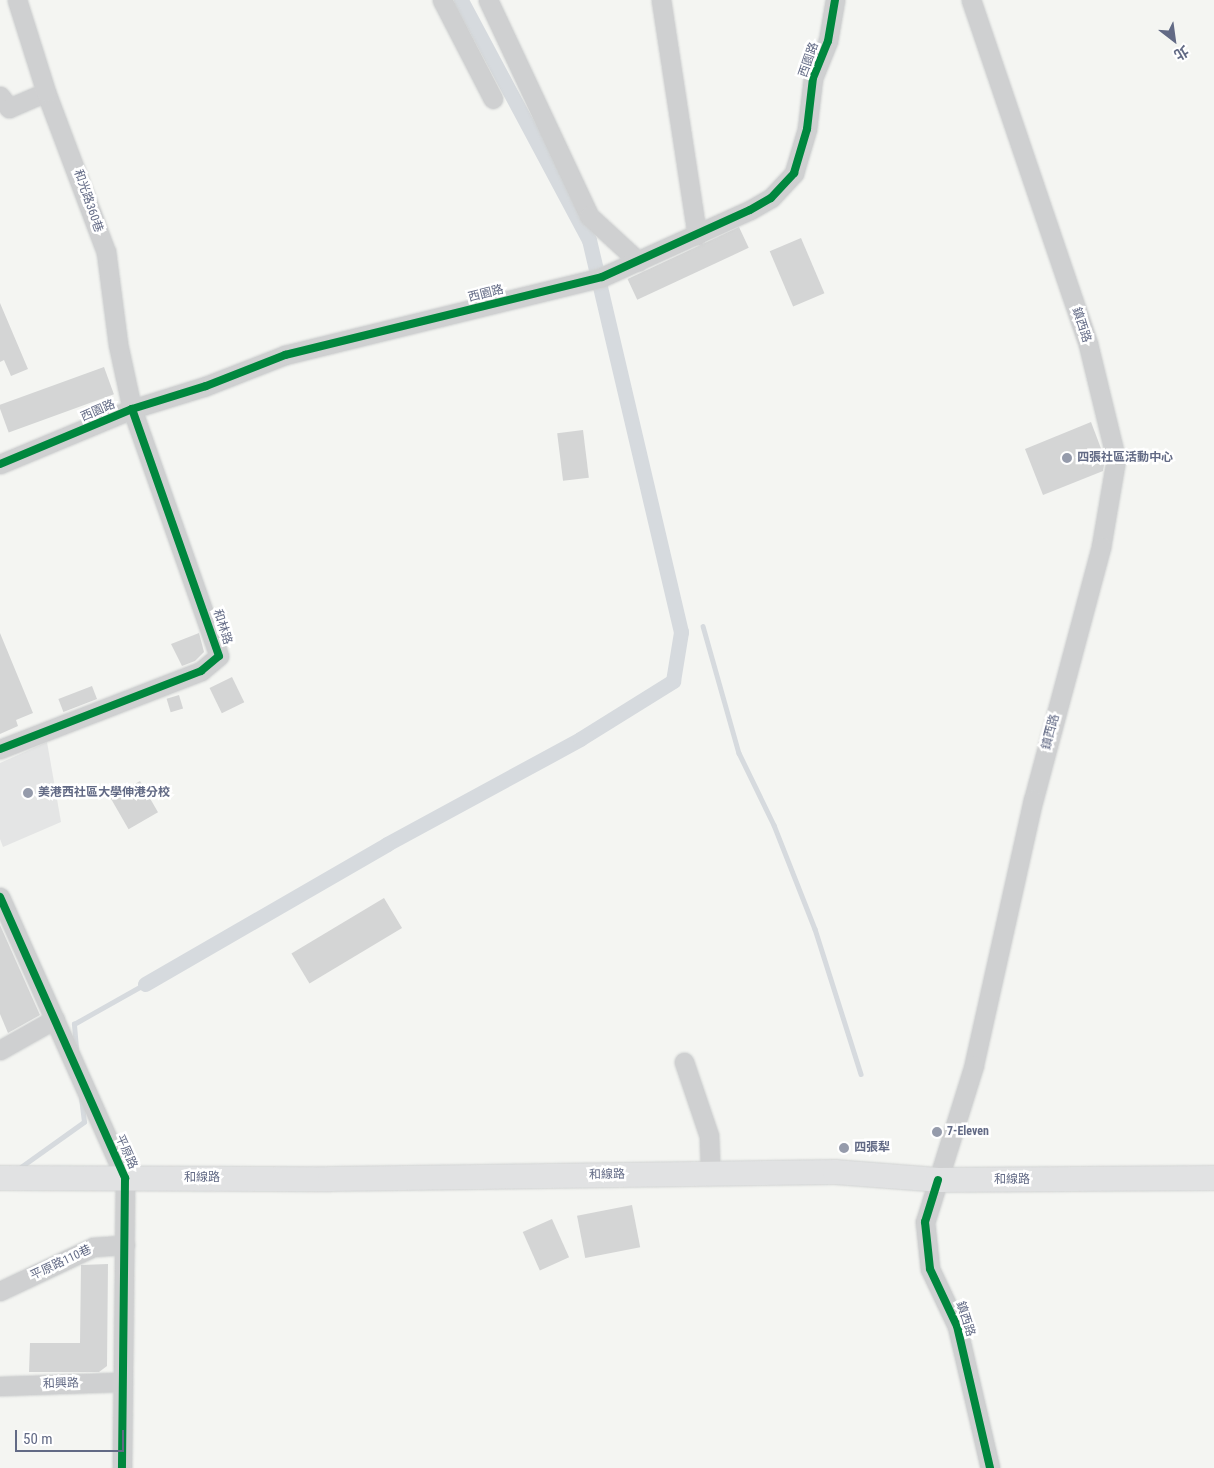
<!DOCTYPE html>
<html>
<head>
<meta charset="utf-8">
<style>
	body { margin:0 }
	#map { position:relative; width:1214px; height:1468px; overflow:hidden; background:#f4f5f2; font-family:"Roboto Condensed","Noto Sans TC",sans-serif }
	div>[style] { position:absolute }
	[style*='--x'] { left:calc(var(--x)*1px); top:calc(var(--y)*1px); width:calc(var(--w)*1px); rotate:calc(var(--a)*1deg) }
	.built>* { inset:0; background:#e4e5e5 }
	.stream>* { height:4.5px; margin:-2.25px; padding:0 2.25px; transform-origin:2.25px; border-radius:2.25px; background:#d6dade }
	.canal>* { height:15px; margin:-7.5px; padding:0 7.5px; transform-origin:7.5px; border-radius:7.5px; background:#d6dade }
	.building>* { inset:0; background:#d4d5d5; transform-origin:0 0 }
	.roads { filter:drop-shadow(0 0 1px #d0d2d2) drop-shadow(0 0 1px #d0d2d2) }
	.minor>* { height:19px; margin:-9.5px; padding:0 9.5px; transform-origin:9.5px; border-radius:9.5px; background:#cfd0d1 }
	.major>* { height:24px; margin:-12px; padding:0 12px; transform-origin:12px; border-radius:12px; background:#e1e2e3 }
	.cycleway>* { height:8px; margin:-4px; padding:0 4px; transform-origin:4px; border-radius:4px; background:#00873e }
	.dots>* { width:14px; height:14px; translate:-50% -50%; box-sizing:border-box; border:2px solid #fff; border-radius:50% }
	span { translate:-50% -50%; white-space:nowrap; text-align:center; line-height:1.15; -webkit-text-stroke:5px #fff; paint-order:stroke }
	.street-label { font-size:12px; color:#626a85 }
	.poi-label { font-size:12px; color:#626a85; font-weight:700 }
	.left { translate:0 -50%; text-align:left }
	.north { position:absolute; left:1149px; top:15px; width:50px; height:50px; -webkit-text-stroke:4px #fff; paint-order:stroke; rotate:150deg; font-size:14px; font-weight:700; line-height:20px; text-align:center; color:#626a85 }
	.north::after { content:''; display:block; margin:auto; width:18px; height:22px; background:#626a85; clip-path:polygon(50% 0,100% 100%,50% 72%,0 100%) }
	.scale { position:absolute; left:15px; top:1430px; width:109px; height:22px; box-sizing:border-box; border:2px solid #626a85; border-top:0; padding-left:6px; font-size:15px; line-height:18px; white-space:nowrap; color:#626a85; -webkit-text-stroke:4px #fff; paint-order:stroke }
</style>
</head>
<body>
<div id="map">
	<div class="built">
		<i style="clip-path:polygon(47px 742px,61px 822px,3px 847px,0 839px,0 763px)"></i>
	</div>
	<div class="stream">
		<i style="--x:703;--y:626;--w:132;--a:74.2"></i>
		<i style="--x:739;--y:753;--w:80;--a:64.1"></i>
		<i style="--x:774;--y:825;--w:112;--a:68.5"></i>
		<i style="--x:815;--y:929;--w:152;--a:72.4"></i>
		<i style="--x:76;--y:1048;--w:24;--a:-95"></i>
		<i style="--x:74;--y:1024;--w:81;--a:-29.4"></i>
		<i style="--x:18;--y:1169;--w:81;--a:-35.5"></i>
		<i style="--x:84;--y:1122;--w:24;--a:-97"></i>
	</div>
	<div class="canal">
		<i style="--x:145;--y:984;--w:280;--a:-30"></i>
		<i style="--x:387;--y:844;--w:220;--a:-28.5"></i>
		<i style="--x:580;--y:739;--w:110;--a:-31.9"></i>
		<i style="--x:673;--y:681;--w:50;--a:-80.7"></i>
		<i style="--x:681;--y:632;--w:403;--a:-103.2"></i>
		<i style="--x:589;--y:240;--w:272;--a:-118.1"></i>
	</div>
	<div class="building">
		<i style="left:739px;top:227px;width:23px;height:123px;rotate:65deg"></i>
		<i style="left:801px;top:238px;width:60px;height:34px;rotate:67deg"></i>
		<i style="clip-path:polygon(0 303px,28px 369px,11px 376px,4px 360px,0 362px)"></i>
		<i style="left:104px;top:367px;width:29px;height:112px;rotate:70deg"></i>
		<i style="clip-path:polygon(1091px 422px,1105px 459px,1103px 471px,1043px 495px,1025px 449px)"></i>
		<i style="left:583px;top:430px;width:48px;height:26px;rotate:83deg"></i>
		<i style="clip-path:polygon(0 633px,33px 713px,16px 720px,18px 726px,0 734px)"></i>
		<i style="clip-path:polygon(199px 633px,204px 652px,195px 661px,182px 666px,171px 644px)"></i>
		<i style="left:232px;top:677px;width:28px;height:25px;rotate:64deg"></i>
		<i style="left:92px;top:686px;width:14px;height:36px;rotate:69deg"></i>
		<i style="left:179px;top:695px;width:14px;height:13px;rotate:73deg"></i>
		<i style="left:140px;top:781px;width:36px;height:34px;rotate:60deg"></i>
		<i style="left:384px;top:898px;width:35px;height:108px;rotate:59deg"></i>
		<i style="clip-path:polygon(0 925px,40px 1015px,8px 1033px,0 1014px)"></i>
		<i style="left:632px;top:1205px;width:43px;height:56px;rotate:79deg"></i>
		<i style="left:552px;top:1219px;width:42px;height:32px;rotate:66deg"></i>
		<i style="clip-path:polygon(108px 1264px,107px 1366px,99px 1372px,29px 1372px,30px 1343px,80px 1343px,81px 1265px)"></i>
	</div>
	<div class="roads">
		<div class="minor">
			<i style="--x:442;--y:0;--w:111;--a:62.7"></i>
			<i style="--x:488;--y:0;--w:238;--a:64.9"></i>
			<i style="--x:589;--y:216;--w:67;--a:42.6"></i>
			<i style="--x:661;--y:0;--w:238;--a:81.3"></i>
			<i style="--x:971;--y:0;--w:363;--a:71.2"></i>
			<i style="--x:1088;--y:344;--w:118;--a:76.3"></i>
			<i style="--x:1116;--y:459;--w:89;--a:99.7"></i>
			<i style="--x:1101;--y:547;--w:262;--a:105"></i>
			<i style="--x:1033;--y:800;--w:271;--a:102.6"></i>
			<i style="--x:974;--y:1065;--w:164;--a:107.3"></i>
			<i style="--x:925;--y:1222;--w:47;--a:83.9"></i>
			<i style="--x:930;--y:1269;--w:63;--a:64.7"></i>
			<i style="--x:957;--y:1326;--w:146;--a:76.9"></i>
			<i style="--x:0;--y:96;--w:15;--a:53"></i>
			<i style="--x:9;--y:108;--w:40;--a:-23.4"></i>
			<i style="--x:0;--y:464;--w:143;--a:-22.6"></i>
			<i style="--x:132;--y:409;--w:77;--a:-17.3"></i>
			<i style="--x:206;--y:386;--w:85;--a:-21.4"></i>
			<i style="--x:285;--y:355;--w:326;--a:-13.8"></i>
			<i style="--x:602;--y:277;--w:162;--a:-24.4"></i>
			<i style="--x:750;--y:210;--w:24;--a:-30"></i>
			<i style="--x:771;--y:198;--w:34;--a:-47"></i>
			<i style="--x:794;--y:173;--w:46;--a:-73.5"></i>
			<i style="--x:807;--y:129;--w:51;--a:-83.3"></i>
			<i style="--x:813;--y:78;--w:40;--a:-68"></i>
			<i style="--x:828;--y:41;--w:42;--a:-80.3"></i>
			<i style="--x:0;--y:749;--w:216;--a:-21.2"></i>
			<i style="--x:201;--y:671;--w:23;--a:-40"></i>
			<i style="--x:219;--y:656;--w:262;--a:-109.4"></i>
			<i style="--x:132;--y:409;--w:66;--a:-102.2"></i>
			<i style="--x:118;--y:344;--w:93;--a:-97.4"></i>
			<i style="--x:106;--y:252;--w:171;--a:-110.6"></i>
			<i style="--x:46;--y:92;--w:96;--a:-107.5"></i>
			<i style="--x:0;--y:897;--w:308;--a:66"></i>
			<i style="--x:125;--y:1178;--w:290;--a:90.6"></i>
			<i style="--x:0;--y:1050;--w:63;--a:-29.4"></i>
			<i style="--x:684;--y:1062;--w:78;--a:71.3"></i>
			<i style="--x:709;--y:1136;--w:37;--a:88"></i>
			<i style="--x:0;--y:1291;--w:103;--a:-25.3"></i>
			<i style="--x:93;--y:1247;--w:32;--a:-4"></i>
			<i style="--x:0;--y:1386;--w:123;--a:-1.9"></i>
		</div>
		<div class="major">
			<i style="--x:0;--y:1178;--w:330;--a:0.2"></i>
			<i style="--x:330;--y:1179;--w:505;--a:-0.79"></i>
			<i style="--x:835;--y:1172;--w:103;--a:4.4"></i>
			<i style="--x:938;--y:1180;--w:276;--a:-0.4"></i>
		</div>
	</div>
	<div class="cycleway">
		<i style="--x:0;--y:464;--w:143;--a:-22.6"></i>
		<i style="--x:132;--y:409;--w:77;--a:-17.3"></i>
		<i style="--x:206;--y:386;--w:85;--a:-21.4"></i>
		<i style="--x:285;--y:355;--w:326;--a:-13.8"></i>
		<i style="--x:602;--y:277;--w:162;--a:-24.4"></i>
		<i style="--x:750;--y:210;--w:24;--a:-30"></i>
		<i style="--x:771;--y:198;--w:34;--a:-47"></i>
		<i style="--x:794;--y:173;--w:46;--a:-73.5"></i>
		<i style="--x:807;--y:129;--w:51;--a:-83.3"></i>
		<i style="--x:813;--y:78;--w:40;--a:-68"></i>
		<i style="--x:828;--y:41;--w:42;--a:-80.3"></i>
		<i style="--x:0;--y:749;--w:216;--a:-21.2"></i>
		<i style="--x:201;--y:671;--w:23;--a:-40"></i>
		<i style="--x:219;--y:656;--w:262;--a:-109.4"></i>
		<i style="--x:0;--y:897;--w:308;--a:66"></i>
		<i style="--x:125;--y:1178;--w:290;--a:90.6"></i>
		<i style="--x:938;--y:1180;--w:44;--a:107.2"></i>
		<i style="--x:925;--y:1222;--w:47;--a:83.9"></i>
		<i style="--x:930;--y:1269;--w:63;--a:64.7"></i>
		<i style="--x:957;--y:1326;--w:146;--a:76.9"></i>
	</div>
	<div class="dots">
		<i style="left:1067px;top:458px;background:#959bab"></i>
		<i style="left:28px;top:793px;background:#959bab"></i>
		<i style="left:937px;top:1132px;background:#959bab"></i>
		<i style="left:844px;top:1148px;background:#959bab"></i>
	</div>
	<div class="street-label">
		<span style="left:809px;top:60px;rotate:-71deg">西園路</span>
		<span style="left:88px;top:201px;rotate:71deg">和光路360巷</span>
		<span style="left:486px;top:294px;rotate:-14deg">西園路</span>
		<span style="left:1081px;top:325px;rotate:72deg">鎮西路</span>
		<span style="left:98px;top:411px;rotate:-23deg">西園路</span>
		<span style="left:222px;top:627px;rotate:72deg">和林路</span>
		<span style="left:1051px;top:732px;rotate:-75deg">鎮西路</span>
		<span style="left:126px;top:1152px;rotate:66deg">平原路</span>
		<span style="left:607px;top:1175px;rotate:-1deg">和線路</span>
		<span style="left:202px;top:1178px">和線路</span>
		<span style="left:1012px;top:1180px">和線路</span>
		<span style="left:61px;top:1263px;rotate:-25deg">平原路110巷</span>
		<span style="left:965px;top:1319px;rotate:72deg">鎮西路</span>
		<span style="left:61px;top:1384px;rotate:-2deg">和興路</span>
	</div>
	<div class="poi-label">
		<span class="left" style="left:1077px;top:458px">四張社區活動中心</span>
		<span class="left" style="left:38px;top:793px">美港西社區大學伸港分校</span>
		<span class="left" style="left:947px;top:1132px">7-Eleven</span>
		<span class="left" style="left:854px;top:1148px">四張犁</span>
	</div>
	<div class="north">北</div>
	<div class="scale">50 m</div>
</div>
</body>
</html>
